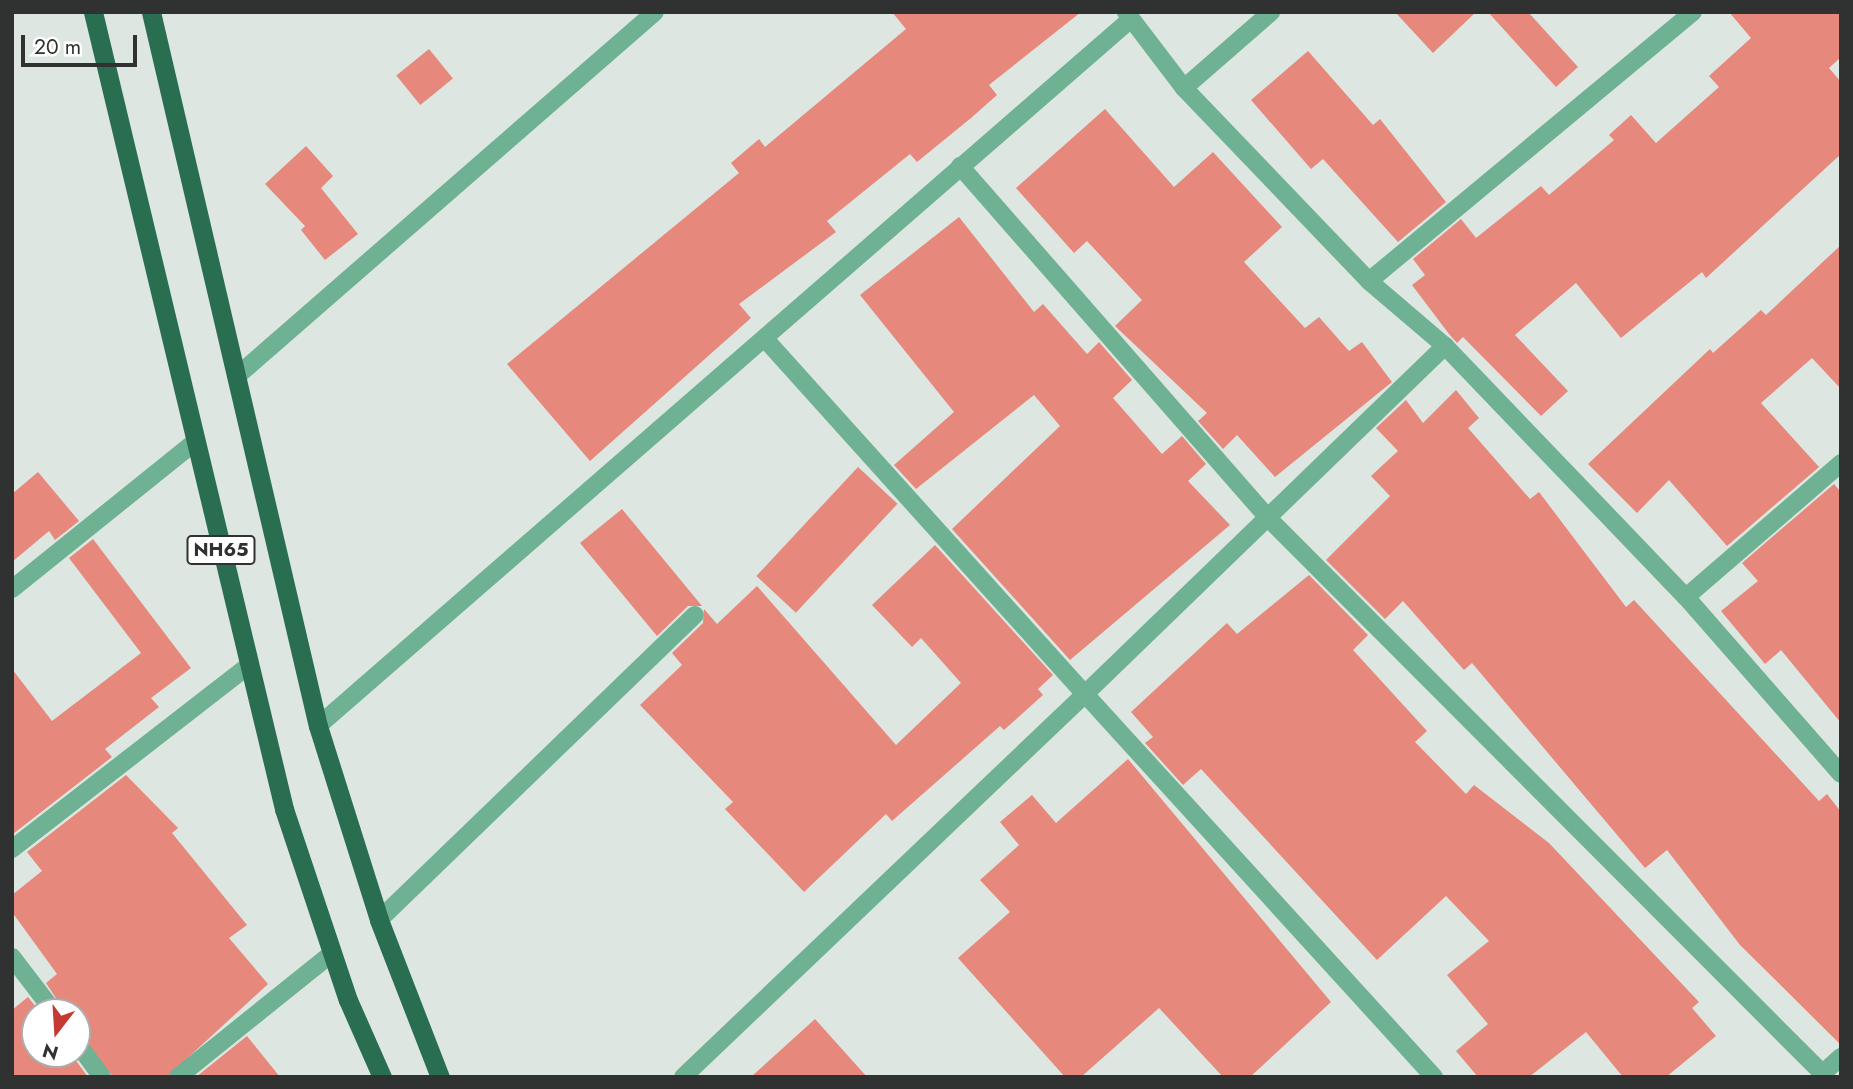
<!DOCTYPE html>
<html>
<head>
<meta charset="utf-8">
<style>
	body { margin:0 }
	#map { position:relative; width:1853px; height:1089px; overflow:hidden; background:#dde6e1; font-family:Jost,sans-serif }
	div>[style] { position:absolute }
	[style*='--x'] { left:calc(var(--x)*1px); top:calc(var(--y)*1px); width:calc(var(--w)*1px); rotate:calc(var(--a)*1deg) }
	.building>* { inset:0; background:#e7887d; transform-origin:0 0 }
	.minor>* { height:18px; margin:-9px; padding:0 9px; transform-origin:9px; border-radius:9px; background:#6fb193 }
	.trunk>* { height:19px; margin:-9.5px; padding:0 9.5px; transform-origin:9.5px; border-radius:9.5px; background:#2a6e52 }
	span { translate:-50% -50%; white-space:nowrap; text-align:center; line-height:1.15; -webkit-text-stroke:7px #fff; paint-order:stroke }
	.shield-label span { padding:2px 5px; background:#fff; border:2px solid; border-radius:5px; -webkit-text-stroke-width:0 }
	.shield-label { font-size:19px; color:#2f3230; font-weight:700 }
	.frame { position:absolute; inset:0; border:14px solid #2f3230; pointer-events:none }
	.north { position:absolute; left:21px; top:998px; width:70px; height:70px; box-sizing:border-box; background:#fff; border:2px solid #acadac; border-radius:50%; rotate:197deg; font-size:19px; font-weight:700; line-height:28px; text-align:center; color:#2f3230 }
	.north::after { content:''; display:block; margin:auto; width:24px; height:32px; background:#c63832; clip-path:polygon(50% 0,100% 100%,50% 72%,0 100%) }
	.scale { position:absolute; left:21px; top:35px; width:116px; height:32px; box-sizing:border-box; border:4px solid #2f3230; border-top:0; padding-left:9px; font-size:21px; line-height:24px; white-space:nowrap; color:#2f3230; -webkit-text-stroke:5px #fff; paint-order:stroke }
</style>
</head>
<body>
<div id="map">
	<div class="building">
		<i style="clip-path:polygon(892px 12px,1081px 12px,989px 85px,997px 95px,971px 118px,917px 162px,910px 154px,827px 221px,836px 232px,739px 304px,751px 318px,590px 461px,507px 364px,739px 173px,731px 163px,759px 139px,765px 147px,906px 29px)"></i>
		<i style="clip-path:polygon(1395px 12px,1476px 12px,1433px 53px)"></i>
		<i style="clip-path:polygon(1488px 12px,1528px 12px,1578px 67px,1556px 87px)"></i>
		<i style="clip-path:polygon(1729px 12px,1841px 12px,1841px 57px,1829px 68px,1841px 82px,1841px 154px,1706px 278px,1702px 272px,1621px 338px,1576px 283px,1515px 335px,1568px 391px,1541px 416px,1463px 337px,1457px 343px,1449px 334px,1412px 285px,1425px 275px,1413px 259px,1461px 219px,1476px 238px,1541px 186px,1549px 195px,1614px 140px,1609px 135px,1631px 115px,1656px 143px,1719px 87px,1709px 76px,1751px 38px)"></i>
		<i style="left:429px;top:49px;width:38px;height:42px;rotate:51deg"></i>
		<i style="clip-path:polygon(1308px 51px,1373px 125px,1380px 119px,1446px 202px,1398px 242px,1323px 159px,1311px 169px,1251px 100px)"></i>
		<i style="clip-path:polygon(1105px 109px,1174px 187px,1213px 152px,1282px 227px,1244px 262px,1305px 328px,1319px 317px,1349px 351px,1362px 342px,1392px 382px,1275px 477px,1237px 435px,1223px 449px,1198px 421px,1207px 413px,1115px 326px,1142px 300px,1087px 241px,1074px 253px,1016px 188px)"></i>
		<i style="clip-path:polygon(306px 146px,333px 176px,321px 188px,358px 234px,325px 260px,301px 230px,305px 226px,265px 184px)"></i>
		<i style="clip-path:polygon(959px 217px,1034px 312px,1043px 304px,1087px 354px,1099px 342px,1132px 380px,1113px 398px,1162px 454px,1182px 436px,1206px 464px,1188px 481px,1230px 525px,1070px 660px,952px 529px,1060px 426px,1034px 395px,916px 489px,894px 465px,954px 412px,860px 295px)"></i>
		<i style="clip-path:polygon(1841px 245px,1841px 389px,1812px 358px,1761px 403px,1819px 467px,1727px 546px,1669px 480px,1637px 513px,1588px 464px,1710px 349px,1713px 353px,1761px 310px,1766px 315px)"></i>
		<i style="clip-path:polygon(1456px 390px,1479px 418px,1468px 428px,1530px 499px,1539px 492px,1626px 607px,1634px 600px,1819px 801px,1827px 794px,1841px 812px,1841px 1045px,1740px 945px,1667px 850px,1645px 868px,1472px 663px,1464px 670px,1403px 601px,1385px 619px,1326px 560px,1390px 496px,1371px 476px,1398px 451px,1376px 428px,1406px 400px,1423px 423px)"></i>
		<i style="left:858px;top:467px;width:54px;height:149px;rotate:43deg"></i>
		<i style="clip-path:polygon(38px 472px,79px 521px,55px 540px,49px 531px,12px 562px,12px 494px)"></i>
		<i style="clip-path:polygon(1834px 484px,1841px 492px,1841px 723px,1781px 650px,1765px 664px,1721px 611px,1758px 581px,1742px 563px)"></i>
		<i style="clip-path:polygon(622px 509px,702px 606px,688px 606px,657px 636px,580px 543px)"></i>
		<i style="clip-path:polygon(93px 539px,191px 668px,151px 698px,159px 707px,105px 749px,112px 757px,13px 834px,12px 669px,52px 721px,141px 653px,69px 558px)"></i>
		<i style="clip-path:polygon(935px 545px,1053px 675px,1038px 689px,1043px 695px,1004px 730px,1000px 726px,892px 821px,886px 814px,804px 892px,725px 809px,733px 802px,640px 705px,682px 665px,672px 653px,703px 623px,704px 609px,717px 624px,757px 586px,896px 745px,961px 683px,921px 638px,912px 647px,872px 605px)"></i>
		<i style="clip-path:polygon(1309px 575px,1368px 635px,1353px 650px,1427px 731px,1415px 742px,1466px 794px,1474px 785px,1549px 843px,1699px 1002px,1692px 1008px,1716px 1036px,1666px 1077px,1623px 1077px,1586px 1032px,1529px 1077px,1478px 1077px,1456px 1051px,1488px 1024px,1447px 975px,1489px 941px,1446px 896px,1377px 960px,1201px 769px,1183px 785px,1145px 743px,1153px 737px,1131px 712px,1227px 623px,1237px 634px)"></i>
		<i style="clip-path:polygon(1128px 759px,1331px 1002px,1250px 1077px,1223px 1077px,1159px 1008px,1081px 1077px,1065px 1077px,958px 958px,1010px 912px,980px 880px,1019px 845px,1000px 822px,1032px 795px,1056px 823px)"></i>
		<i style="clip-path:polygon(126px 775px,178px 828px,172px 833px,247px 925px,229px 938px,268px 984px,167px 1077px,113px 1077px,77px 1032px,77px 1012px,65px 1012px,46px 983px,57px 974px,12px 912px,12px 895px,42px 871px,27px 852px)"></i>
		<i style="clip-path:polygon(28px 997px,40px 1012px,35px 1054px,71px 1054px,88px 1077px,12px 1077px,12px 1010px)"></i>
		<i style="clip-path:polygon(815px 1019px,867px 1077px,751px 1077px)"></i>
		<i style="clip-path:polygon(247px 1036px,280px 1077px,196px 1077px)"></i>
	</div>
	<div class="minor">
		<i style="--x:1184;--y:88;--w:116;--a:-41.1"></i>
		<i style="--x:960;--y:166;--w:471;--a:48.8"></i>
		<i style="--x:1270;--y:520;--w:787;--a:45.05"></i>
		<i style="--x:1369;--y:281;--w:421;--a:-39.7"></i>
		<i style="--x:766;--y:340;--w:477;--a:48"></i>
		<i style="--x:1085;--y:694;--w:501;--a:-44.03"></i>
		<i style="--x:1445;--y:346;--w:100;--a:-139.5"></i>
		<i style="--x:1369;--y:281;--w:267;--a:-133.8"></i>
		<i style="--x:1184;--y:88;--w:96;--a:-127.3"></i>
		<i style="--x:1445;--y:346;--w:348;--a:46.2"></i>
		<i style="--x:1686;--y:597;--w:235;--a:48.8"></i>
		<i style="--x:237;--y:376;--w:554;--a:-41.05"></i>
		<i style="--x:12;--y:589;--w:236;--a:-38.8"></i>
		<i style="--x:1686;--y:597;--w:205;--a:-40.8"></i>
		<i style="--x:318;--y:726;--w:1077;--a:-41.01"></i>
		<i style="--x:12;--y:849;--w:299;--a:-37.8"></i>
		<i style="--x:379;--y:920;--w:439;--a:-44"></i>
		<i style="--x:12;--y:957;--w:69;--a:52.6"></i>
		<i style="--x:77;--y:1043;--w:42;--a:53.7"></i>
		<i style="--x:1823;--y:1073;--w:24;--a:-42"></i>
		<i style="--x:178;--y:1077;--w:198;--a:-38.8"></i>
		<i style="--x:683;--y:1077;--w:555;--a:-43.61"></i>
		<i style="--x:1085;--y:694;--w:518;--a:47.66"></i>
	</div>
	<div class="trunk">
		<i style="--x:93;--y:12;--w:820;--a:76.52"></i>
		<i style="--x:284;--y:809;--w:201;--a:71.5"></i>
		<i style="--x:348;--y:1000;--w:84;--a:66.2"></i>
		<i style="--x:151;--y:12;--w:733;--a:76.84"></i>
		<i style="--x:318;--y:726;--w:203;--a:72.5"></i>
		<i style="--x:379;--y:920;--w:168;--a:68.8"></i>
	</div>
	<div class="shield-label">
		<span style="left:221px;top:550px">NH65</span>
	</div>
	<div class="frame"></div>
	<div class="north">N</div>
	<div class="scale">20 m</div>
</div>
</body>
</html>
